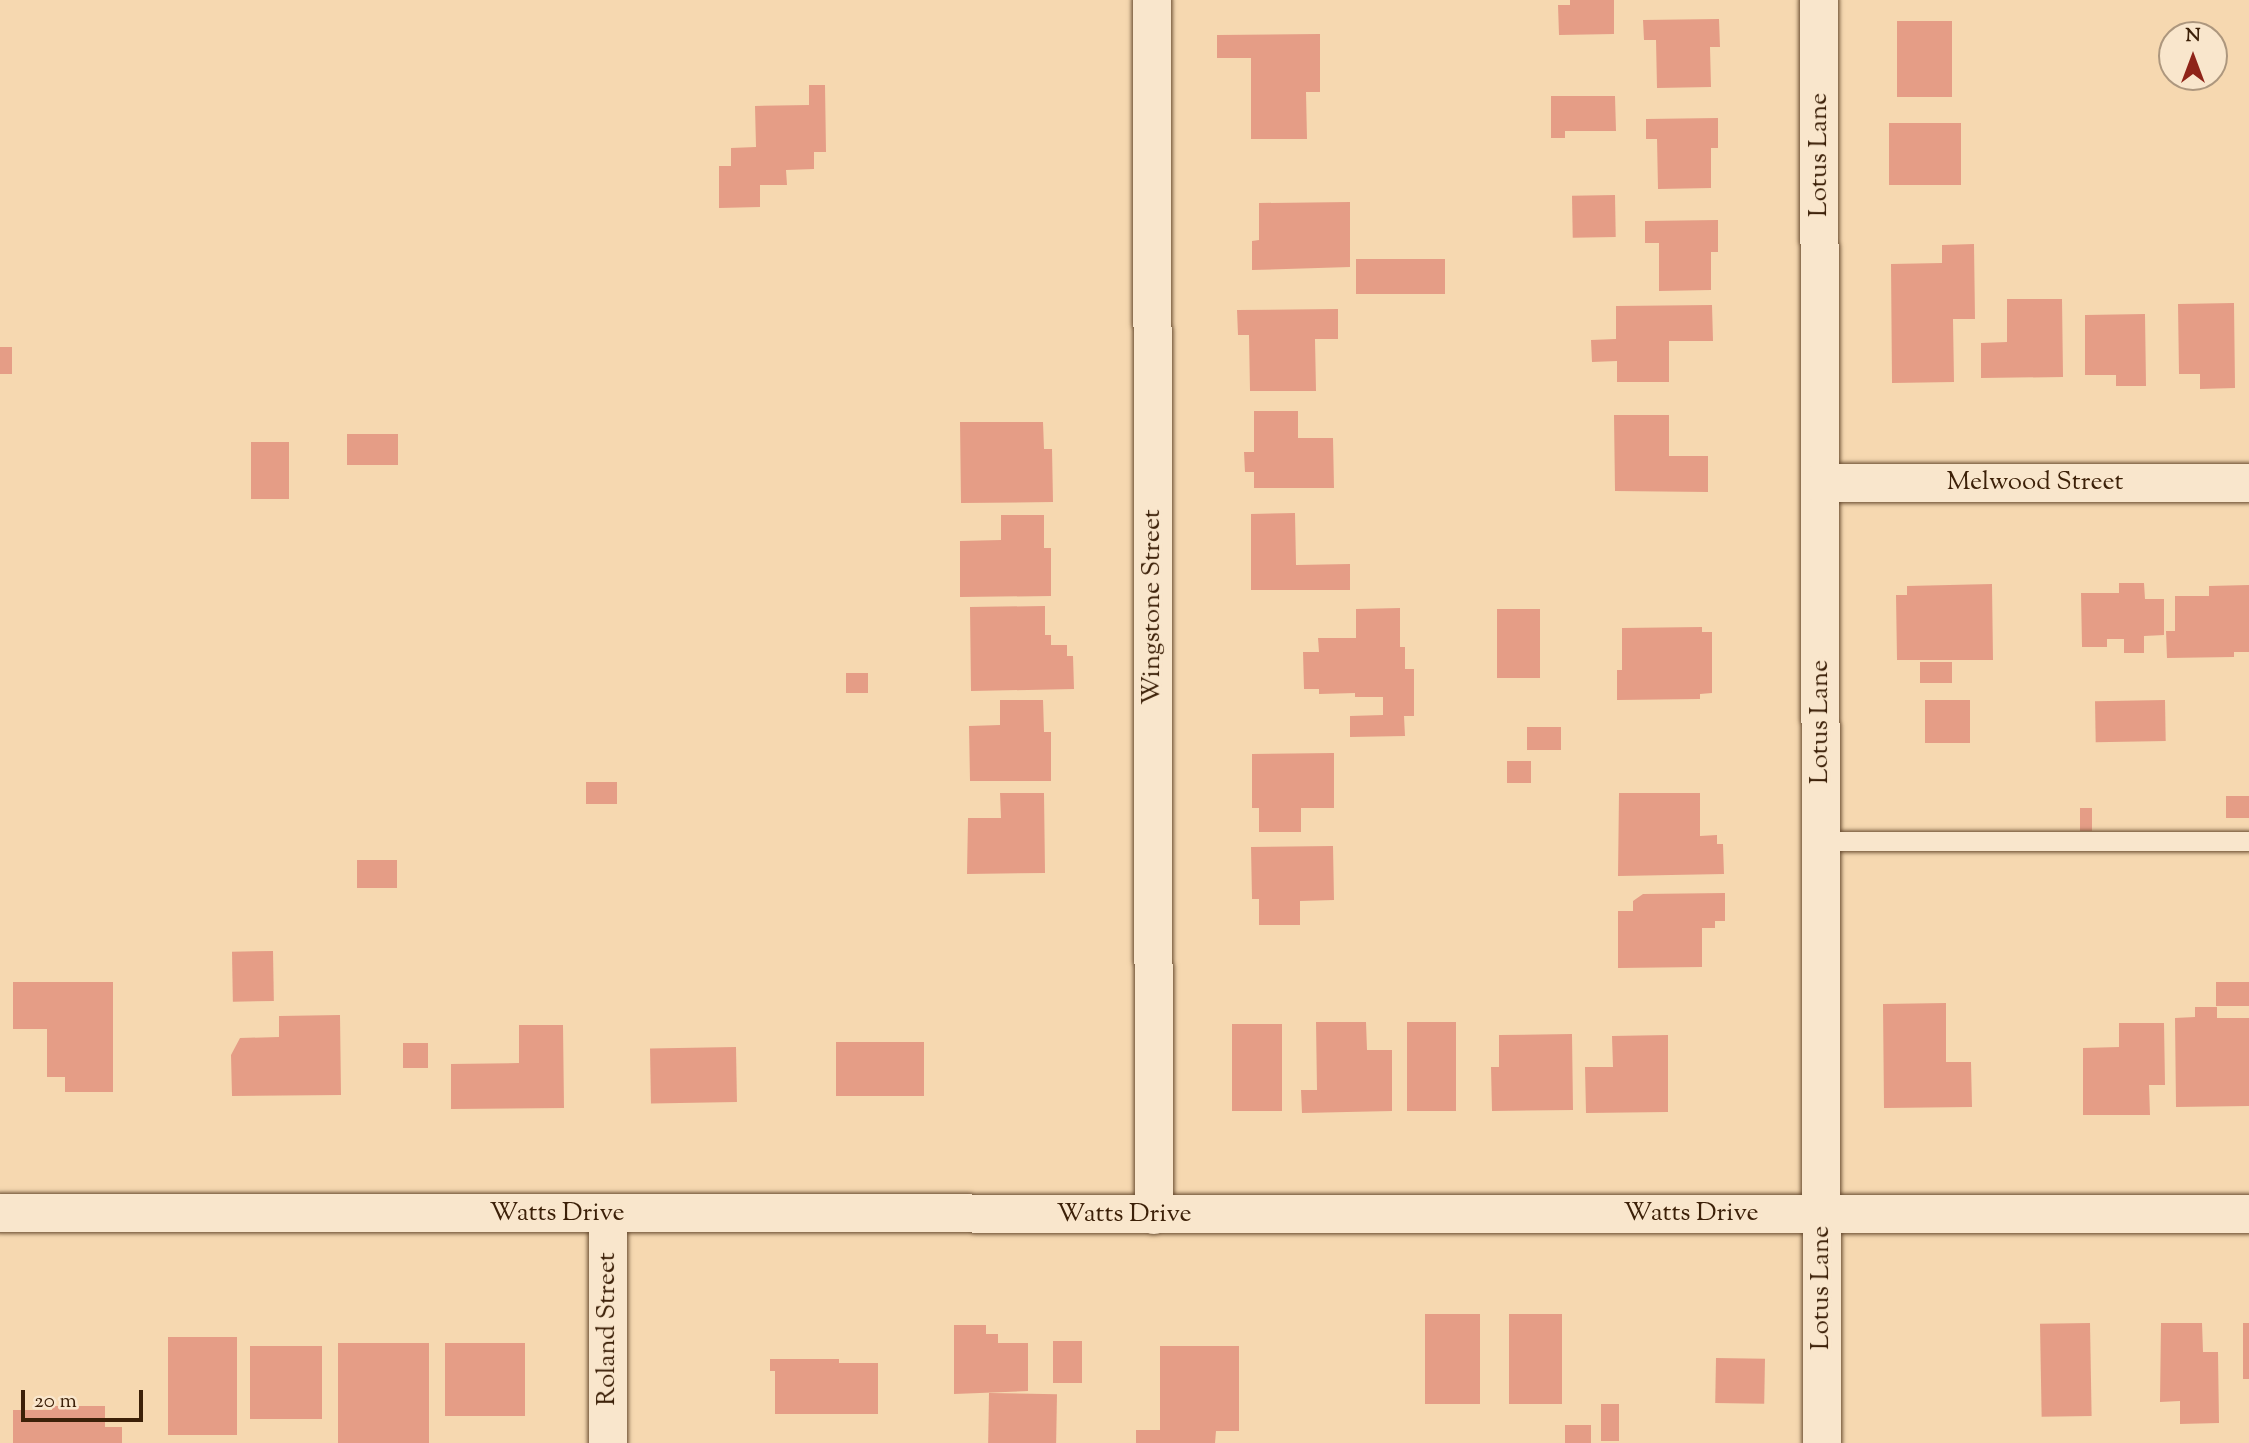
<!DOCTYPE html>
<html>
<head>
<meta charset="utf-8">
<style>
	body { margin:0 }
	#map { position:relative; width:2249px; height:1443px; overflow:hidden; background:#f6d8b0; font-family:"Sorts Mill Goudy",serif }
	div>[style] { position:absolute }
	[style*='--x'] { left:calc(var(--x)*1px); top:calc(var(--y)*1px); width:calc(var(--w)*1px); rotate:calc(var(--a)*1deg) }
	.building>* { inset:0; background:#e59d86; transform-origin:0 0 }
	.roads { filter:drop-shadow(0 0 2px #6a4e32) drop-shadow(0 0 2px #6a4e32) }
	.lane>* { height:19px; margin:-9.5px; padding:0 9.5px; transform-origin:9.5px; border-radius:9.5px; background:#f9e6cc }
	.street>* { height:38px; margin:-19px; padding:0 19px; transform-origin:19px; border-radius:19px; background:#f9e6cc }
	.secondary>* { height:38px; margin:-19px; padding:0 19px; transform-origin:19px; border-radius:19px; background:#f9e6cc }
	span { translate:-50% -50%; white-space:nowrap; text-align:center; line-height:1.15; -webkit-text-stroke:5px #f9e6cc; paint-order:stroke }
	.street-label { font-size:26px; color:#3c2008 }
	.north { position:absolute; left:2158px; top:21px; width:70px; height:70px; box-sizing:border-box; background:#f9e6cc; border:2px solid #ad977e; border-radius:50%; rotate:0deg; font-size:19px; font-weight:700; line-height:28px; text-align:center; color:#3c2008 }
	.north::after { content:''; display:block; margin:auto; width:24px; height:32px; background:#8f2418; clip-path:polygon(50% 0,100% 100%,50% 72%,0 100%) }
	.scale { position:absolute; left:21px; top:1390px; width:122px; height:32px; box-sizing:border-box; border:4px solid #3c2008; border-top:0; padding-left:9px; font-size:21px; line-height:24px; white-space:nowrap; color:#3c2008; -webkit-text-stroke:5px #f9e6cc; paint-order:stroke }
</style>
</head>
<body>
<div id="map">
	<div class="building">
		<i style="clip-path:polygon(1570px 0,1614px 0,1614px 34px,1559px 35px,1558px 5px,1570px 5px)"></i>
		<i style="clip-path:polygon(1719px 19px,1720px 47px,1710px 47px,1711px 87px,1657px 88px,1656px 40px,1644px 40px,1643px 20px)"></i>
		<i style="left:1897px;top:21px;width:55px;height:76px"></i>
		<i style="clip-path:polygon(1320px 34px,1320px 92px,1306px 92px,1307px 139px,1251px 139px,1251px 58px,1217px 58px,1217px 35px)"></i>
		<i style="clip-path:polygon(809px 85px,825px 85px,826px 152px,814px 152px,814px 169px,786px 170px,787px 185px,760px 185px,760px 207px,719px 208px,719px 166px,731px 166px,731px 148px,756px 147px,755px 106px,809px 105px)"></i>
		<i style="clip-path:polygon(1551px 96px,1615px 96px,1616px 131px,1565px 131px,1565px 138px,1551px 138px)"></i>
		<i style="clip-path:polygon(1718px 118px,1718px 148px,1711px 148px,1711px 188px,1658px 189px,1657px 139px,1646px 139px,1646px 119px)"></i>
		<i style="left:1961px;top:123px;width:62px;height:72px;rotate:90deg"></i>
		<i style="left:1615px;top:195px;width:42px;height:43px;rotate:89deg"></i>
		<i style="clip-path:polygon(1350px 202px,1350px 267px,1252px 270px,1252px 241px,1259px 240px,1259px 203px)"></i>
		<i style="clip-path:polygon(1718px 220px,1718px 252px,1711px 252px,1711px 290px,1659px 291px,1659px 243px,1645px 243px,1645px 221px)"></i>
		<i style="clip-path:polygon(1974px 244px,1975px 319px,1953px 319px,1954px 382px,1892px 383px,1891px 264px,1942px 263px,1942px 245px)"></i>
		<i style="left:1445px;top:259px;width:35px;height:89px;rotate:90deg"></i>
		<i style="clip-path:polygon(2007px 299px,2062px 299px,2063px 377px,1981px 378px,1981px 343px,2007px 342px)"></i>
		<i style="clip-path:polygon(2234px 303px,2235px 388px,2200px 389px,2200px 374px,2179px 374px,2178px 304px)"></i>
		<i style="clip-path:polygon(1712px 305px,1713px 341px,1669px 341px,1669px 382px,1617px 382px,1617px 361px,1592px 362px,1591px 340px,1616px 339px,1616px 306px)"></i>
		<i style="clip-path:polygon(1338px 309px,1338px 339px,1315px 339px,1316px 391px,1250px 391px,1249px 335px,1238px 335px,1237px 310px)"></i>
		<i style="clip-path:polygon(2145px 314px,2146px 386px,2116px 386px,2116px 375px,2085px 375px,2085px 315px)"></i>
		<i style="left:0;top:347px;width:12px;height:27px"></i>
		<i style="clip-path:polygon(1254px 411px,1298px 411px,1298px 438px,1333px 438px,1334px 488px,1254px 488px,1254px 472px,1245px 472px,1244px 452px,1254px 452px)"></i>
		<i style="clip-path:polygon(1614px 415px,1669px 415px,1669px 456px,1708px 456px,1708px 492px,1615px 491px)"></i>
		<i style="clip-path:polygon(960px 422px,1043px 422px,1044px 449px,1052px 449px,1053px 502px,961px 503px)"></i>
		<i style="left:347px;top:434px;width:51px;height:31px"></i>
		<i style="left:251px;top:442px;width:38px;height:57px"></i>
		<i style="clip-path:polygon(1295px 513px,1296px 565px,1350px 564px,1350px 590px,1251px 590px,1251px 514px)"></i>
		<i style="clip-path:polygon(1001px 515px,1044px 515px,1044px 548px,1051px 548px,1051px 596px,960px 597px,960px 541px,1001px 540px)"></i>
		<i style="clip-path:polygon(2119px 583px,2144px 583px,2145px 599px,2164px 599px,2164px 635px,2144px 636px,2144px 653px,2124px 653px,2124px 639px,2107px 639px,2107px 647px,2082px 647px,2081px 593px,2119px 593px)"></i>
		<i style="clip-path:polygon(1992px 584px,1993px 660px,1897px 660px,1896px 595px,1907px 595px,1907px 586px)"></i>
		<i style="clip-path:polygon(2249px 585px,2249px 652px,2234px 652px,2234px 657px,2167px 658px,2166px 631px,2175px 631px,2175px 596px,2209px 596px,2209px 586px)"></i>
		<i style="clip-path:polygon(1045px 606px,1045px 635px,1051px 635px,1051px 645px,1067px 645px,1067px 656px,1073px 656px,1074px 689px,971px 691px,970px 607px)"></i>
		<i style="clip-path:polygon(1400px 608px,1400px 647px,1405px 647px,1405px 669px,1414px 669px,1414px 716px,1404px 716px,1405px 736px,1350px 737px,1350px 716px,1383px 715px,1383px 697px,1355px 697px,1355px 693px,1319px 694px,1319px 689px,1304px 689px,1303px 652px,1319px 652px,1318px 638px,1356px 638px,1356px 609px)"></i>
		<i style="left:1497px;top:609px;width:43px;height:69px"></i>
		<i style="clip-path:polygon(1702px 627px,1702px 632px,1712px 632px,1712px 693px,1700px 694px,1700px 699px,1617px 700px,1617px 670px,1622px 670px,1622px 628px)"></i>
		<i style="left:1952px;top:662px;width:21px;height:32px;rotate:90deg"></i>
		<i style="left:868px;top:673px;width:20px;height:22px;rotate:90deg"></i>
		<i style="clip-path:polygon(1000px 700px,1043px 700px,1044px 732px,1051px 732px,1051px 781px,970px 781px,969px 726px,1000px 725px)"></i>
		<i style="left:1925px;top:700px;width:45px;height:43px"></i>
		<i style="left:2165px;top:700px;width:41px;height:70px;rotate:89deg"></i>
		<i style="left:1527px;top:727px;width:34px;height:23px"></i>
		<i style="clip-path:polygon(1334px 753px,1334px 808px,1301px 808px,1301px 832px,1259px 832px,1259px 808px,1252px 808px,1252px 754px)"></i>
		<i style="left:1507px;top:761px;width:24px;height:22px"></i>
		<i style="left:586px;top:782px;width:31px;height:22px"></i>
		<i style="clip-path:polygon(1000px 793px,1044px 793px,1045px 873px,967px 874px,968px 818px,1001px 818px)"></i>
		<i style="clip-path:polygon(1619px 793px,1700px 793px,1700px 836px,1717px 835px,1717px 844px,1723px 844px,1724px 874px,1618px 876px)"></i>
		<i style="left:2249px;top:796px;width:22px;height:23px;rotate:90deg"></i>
		<i style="left:2080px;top:808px;width:12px;height:23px"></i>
		<i style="clip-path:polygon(1333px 846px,1334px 900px,1300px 901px,1300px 925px,1259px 925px,1259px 899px,1252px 899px,1251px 847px)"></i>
		<i style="left:357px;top:860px;width:40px;height:28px"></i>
		<i style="clip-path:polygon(1725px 893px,1725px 921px,1715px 921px,1715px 928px,1702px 928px,1702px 967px,1618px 968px,1618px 911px,1633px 911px,1633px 901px,1643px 894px)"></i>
		<i style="left:273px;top:951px;width:50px;height:41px;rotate:89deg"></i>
		<i style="clip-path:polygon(13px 982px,113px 982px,113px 1092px,65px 1092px,65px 1077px,47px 1077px,47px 1029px,13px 1029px)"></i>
		<i style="left:2216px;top:982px;width:33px;height:24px"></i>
		<i style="clip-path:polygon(1946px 1003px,1946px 1062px,1971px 1062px,1972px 1107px,1884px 1108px,1883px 1004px)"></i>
		<i style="clip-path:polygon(2195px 1007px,2217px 1007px,2217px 1018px,2249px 1018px,2249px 1106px,2176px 1107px,2175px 1018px,2195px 1017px)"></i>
		<i style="clip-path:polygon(340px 1015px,341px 1095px,232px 1096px,231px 1055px,240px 1038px,279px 1037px,279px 1016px)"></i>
		<i style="clip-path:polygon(1316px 1022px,1366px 1022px,1367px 1050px,1392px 1050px,1392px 1111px,1302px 1113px,1301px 1090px,1317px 1090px)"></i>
		<i style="left:1407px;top:1022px;width:49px;height:89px"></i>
		<i style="clip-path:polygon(2119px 1023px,2164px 1023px,2165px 1085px,2149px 1085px,2150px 1115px,2083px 1115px,2083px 1048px,2119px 1047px)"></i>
		<i style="left:1232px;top:1024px;width:50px;height:87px"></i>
		<i style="clip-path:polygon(519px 1025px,563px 1025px,564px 1108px,451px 1109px,451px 1064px,519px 1063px)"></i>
		<i style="clip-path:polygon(1572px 1034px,1573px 1110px,1492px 1111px,1491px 1067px,1499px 1067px,1499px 1035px)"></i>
		<i style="clip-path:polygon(1668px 1035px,1668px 1112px,1586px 1113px,1585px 1067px,1613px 1067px,1612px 1036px)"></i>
		<i style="left:924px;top:1042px;width:54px;height:88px;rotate:90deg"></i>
		<i style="left:403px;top:1043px;width:25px;height:25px"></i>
		<i style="left:736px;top:1047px;width:55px;height:86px;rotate:89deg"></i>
		<i style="left:1425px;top:1314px;width:55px;height:90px"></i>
		<i style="left:1509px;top:1314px;width:53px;height:90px"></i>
		<i style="left:2090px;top:1323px;width:93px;height:50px;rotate:89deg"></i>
		<i style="clip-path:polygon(2161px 1323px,2202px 1323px,2203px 1352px,2218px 1352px,2219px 1423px,2180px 1424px,2180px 1401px,2160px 1402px)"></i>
		<i style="left:2243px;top:1323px;width:6px;height:56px"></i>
		<i style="clip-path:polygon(954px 1325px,986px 1325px,986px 1334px,998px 1334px,998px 1343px,1028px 1343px,1028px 1391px,954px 1394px)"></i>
		<i style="left:168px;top:1337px;width:69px;height:98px"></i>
		<i style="left:1053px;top:1341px;width:29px;height:42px"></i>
		<i style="left:338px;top:1343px;width:91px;height:100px"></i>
		<i style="left:445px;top:1343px;width:80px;height:73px"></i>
		<i style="left:250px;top:1346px;width:72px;height:73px"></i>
		<i style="clip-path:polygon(1160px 1346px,1239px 1346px,1239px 1431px,1216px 1431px,1215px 1443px,1136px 1443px,1136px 1430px,1160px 1430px)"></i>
		<i style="left:1716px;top:1358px;width:49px;height:45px;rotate:1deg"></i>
		<i style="clip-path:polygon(770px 1359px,839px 1359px,839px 1363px,878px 1363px,878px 1414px,775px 1414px,775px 1371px,770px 1371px)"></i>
		<i style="left:989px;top:1393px;width:68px;height:50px;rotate:1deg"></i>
		<i style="left:1601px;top:1404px;width:18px;height:37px"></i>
		<i style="clip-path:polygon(52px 1406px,105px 1406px,105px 1427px,122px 1427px,122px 1443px,13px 1443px,13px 1410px,52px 1410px)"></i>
		<i style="left:1565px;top:1425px;width:26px;height:18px"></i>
	</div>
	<div class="roads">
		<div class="lane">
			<i style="--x:1821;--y:841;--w:428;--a:0"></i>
		</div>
		<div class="street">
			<i style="--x:1152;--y:0;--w:1215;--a:89.91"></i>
			<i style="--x:1819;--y:0;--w:1443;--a:89.88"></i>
			<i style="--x:1820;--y:483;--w:429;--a:0"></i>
			<i style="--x:608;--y:1215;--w:228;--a:90"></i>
		</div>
		<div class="secondary">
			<i style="--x:0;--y:1213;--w:2249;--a:0.03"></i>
		</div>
	</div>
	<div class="street-label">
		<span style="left:1820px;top:155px;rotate:-90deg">Lotus Lane</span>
		<span style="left:2035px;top:483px">Melwood Street</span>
		<span style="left:1153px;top:607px;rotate:-90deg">Wingstone Street</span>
		<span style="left:1821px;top:722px;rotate:-90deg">Lotus Lane</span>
		<span style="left:557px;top:1214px">Watts Drive</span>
		<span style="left:1691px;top:1214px">Watts Drive</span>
		<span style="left:1124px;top:1215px">Watts Drive</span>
		<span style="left:1822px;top:1288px;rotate:-90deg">Lotus Lane</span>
		<span style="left:608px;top:1329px;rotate:-90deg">Roland Street</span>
	</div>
	<div class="north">N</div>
	<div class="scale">20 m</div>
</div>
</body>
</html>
